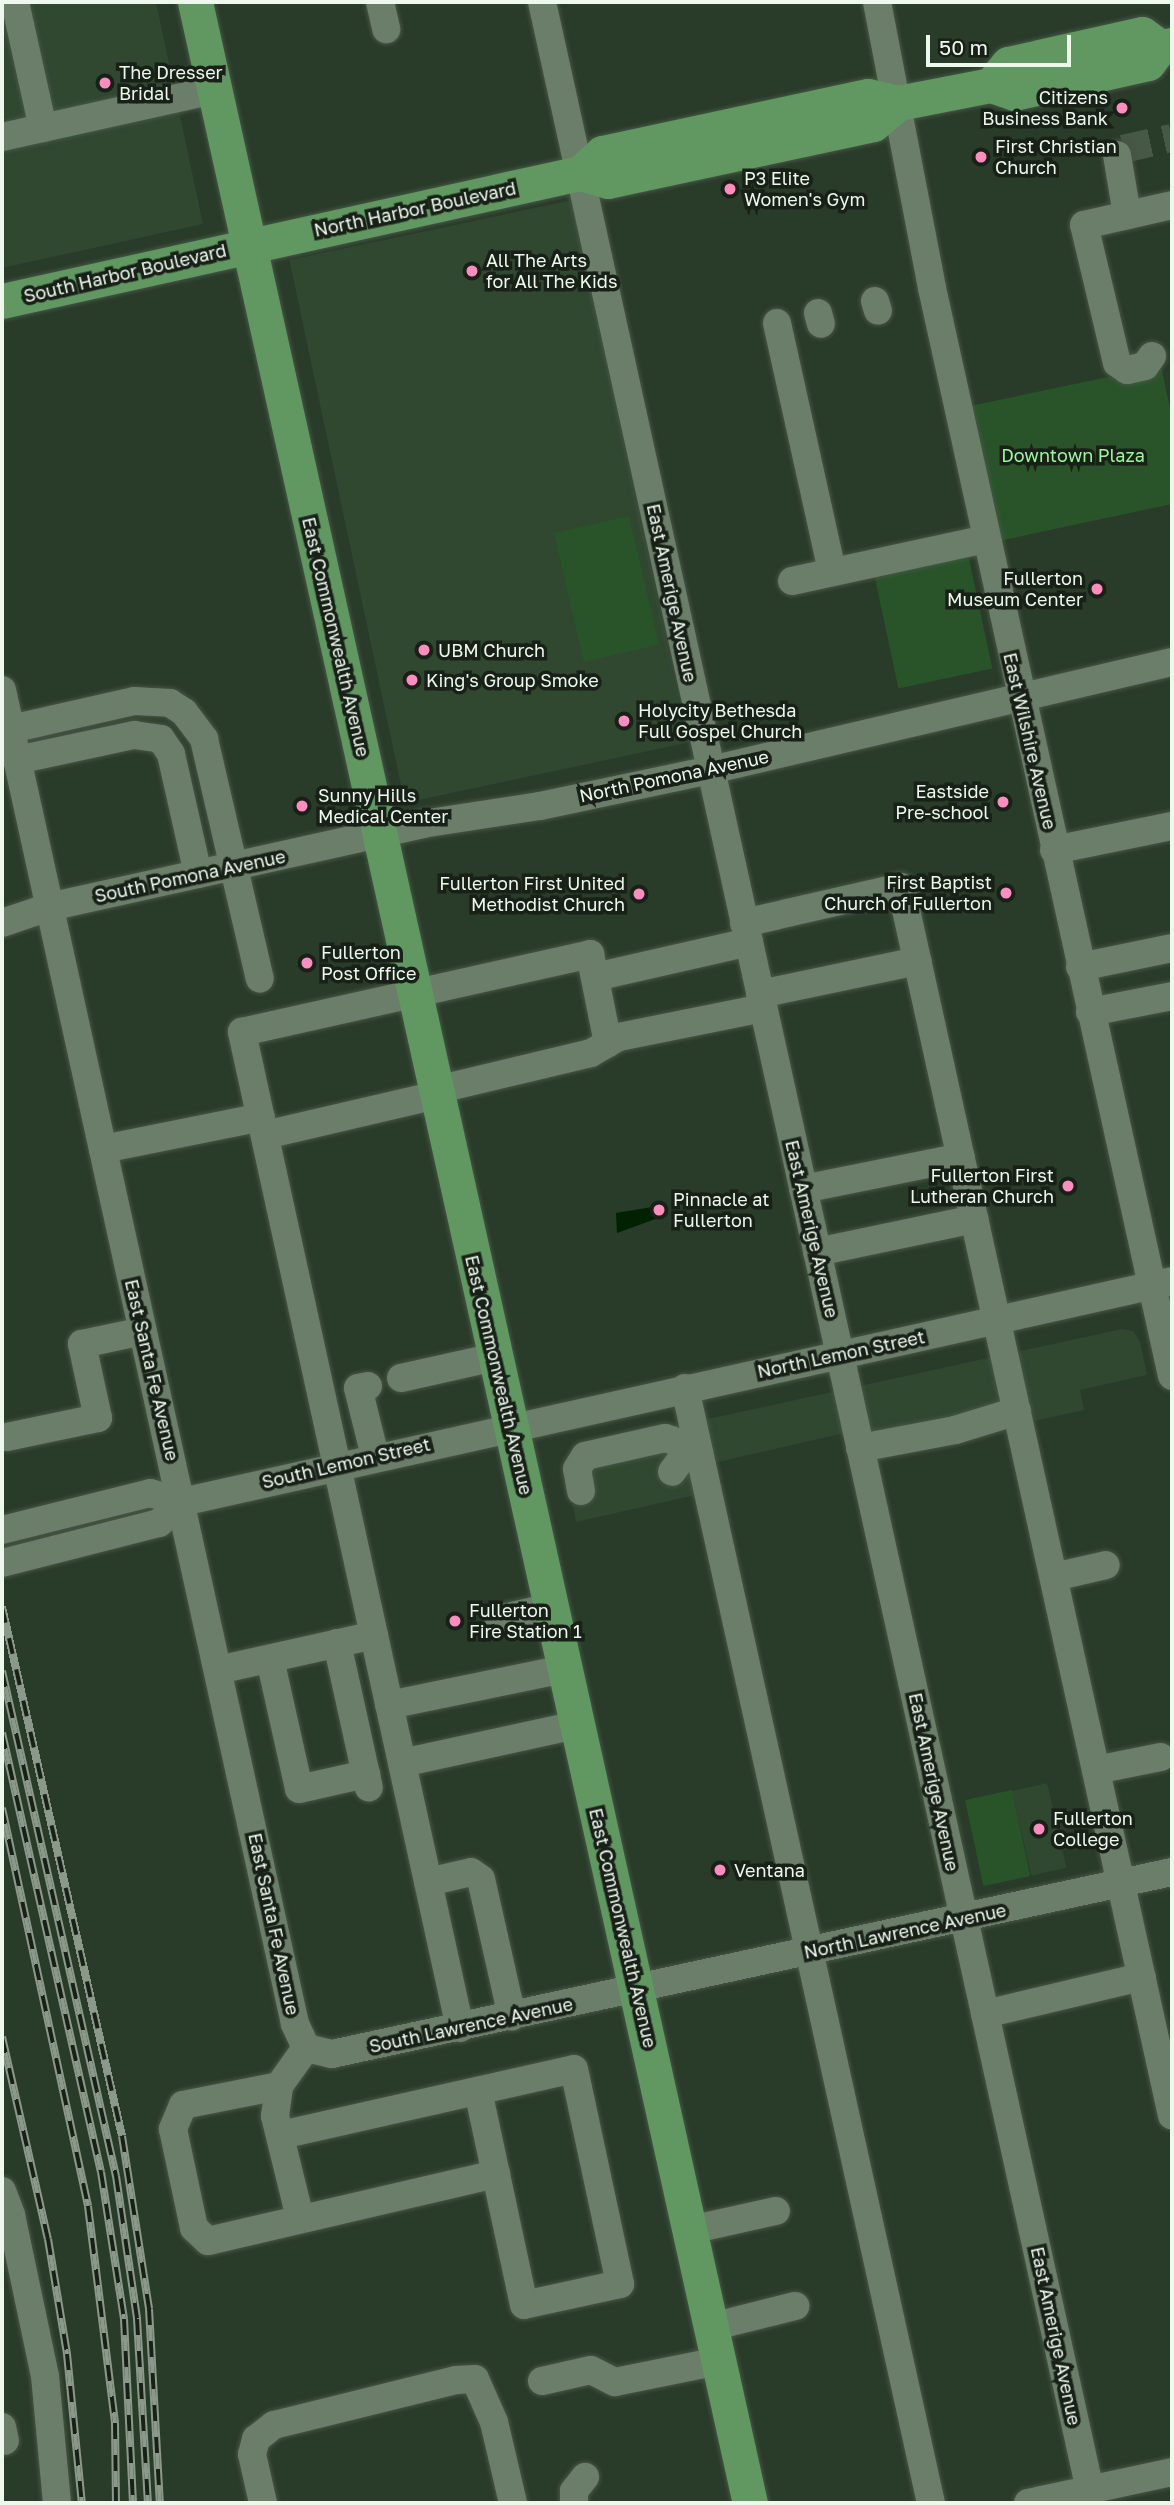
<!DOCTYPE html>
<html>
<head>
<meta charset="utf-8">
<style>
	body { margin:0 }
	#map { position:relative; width:1174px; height:2505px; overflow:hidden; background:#293b29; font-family:"Golos Text",sans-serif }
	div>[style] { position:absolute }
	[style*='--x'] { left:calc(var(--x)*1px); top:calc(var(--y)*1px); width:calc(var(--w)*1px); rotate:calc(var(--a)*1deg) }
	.built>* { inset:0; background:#304730; transform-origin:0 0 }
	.green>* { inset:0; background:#29542a; transform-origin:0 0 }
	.water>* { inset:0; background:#002102 }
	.minor-tunnel>* { height:28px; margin-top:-14px; transform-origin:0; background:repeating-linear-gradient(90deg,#465846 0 28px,transparent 0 42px) }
	.roads { filter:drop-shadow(0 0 2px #465646) drop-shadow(0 0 2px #465646) }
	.minor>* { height:28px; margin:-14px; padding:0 14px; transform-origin:14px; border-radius:14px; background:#6a7e6a }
	.major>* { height:35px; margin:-17.5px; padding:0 17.5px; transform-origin:17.5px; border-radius:17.5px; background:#619862 }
	.rail>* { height:8px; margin-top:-4px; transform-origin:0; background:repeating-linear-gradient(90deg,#182018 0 16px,#8a998a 0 32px); box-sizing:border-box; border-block:2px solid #8a998a }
	.dots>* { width:19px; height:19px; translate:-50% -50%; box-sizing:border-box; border:4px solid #182018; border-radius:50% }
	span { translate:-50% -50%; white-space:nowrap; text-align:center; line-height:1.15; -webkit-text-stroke:7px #182018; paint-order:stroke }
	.poi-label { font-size:18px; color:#edf9ed }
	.left { translate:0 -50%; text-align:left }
	.right { translate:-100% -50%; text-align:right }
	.street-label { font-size:18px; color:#edf9ed }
	.park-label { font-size:18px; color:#9ef69e }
	.frame { position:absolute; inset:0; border:4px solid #edf9ed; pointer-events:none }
	.scale { position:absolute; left:926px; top:35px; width:145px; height:32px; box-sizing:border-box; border:4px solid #edf9ed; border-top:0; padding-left:9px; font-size:21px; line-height:24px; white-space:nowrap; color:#edf9ed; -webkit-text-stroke:5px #182018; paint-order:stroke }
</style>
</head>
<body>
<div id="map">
	<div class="built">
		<i style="clip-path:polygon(2px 2px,156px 2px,203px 224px,2px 268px)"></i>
		<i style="left:572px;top:200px;width:555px;height:289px;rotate:78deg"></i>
		<i style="clip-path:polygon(1122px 1329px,1133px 1331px,1140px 1341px,1147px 1375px,1080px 1390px,1084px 1410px,888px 1453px,840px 1434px,714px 1463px,700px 1494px,576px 1522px,567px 1475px,583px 1446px)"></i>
		<i style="left:1047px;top:1783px;width:87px;height:36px;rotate:77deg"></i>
	</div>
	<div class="green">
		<i style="clip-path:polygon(1161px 366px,1172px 418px,1172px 504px,999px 541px,970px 406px)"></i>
		<i style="left:629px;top:516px;width:132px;height:77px;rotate:77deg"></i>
		<i style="left:968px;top:554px;width:117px;height:96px;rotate:78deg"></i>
		<i style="left:1012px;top:1790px;width:88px;height:48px;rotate:78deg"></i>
	</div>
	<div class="water">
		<i style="clip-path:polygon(658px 1206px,661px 1217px,617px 1233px,616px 1213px)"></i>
	</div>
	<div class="minor-tunnel">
		<i style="--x:1117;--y:155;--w:8;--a:-45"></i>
		<i style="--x:1123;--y:149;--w:50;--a:-12.7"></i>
	</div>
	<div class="roads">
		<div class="minor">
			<i style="--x:15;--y:2;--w:129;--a:77.5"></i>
			<i style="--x:380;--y:2;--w:28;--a:77"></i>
			<i style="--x:542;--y:2;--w:2548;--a:77.58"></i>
			<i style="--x:877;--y:2;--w:291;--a:79.1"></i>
			<i style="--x:932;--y:288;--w:1114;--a:77.56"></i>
			<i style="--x:2;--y:137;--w:217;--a:-12.5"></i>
			<i style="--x:1117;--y:155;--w:61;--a:80.5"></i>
			<i style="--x:875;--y:301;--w:10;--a:73"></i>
			<i style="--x:818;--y:313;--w:11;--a:75"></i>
			<i style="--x:777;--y:323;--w:255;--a:77.5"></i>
			<i style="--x:1152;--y:356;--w:12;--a:125"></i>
			<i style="--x:1145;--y:366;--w:18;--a:167"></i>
			<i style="--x:1127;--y:370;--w:12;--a:-145"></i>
			<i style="--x:1117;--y:363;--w:142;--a:-103.4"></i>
			<i style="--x:1084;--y:225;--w:90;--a:-12.8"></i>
			<i style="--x:792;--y:581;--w:198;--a:-12.2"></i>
			<i style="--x:2;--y:690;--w:1366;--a:77.61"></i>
			<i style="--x:295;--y:2024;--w:26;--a:65"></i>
			<i style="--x:2;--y:731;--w:135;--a:-12.8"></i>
			<i style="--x:134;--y:701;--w:36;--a:3"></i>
			<i style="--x:170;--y:703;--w:17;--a:33"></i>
			<i style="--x:184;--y:712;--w:34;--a:53"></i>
			<i style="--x:204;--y:739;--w:246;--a:76.9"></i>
			<i style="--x:17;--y:760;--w:120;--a:-12.1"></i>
			<i style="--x:134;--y:735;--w:27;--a:8"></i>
			<i style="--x:161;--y:739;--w:18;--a:56"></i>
			<i style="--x:171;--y:754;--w:123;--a:77.3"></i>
			<i style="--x:1054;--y:850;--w:120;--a:-11.5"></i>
			<i style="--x:2;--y:923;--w:50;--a:-18.8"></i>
			<i style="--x:49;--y:907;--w:382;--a:-12.5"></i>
			<i style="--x:422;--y:824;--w:119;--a:-8.7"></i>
			<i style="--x:540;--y:806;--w:175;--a:-11.9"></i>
			<i style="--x:711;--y:770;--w:473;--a:-13.2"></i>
			<i style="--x:744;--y:923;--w:161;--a:-12.9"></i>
			<i style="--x:901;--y:887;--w:1258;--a:77.56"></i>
			<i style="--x:1080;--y:967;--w:94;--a:-11.7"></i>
			<i style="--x:595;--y:977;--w:158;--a:-12.8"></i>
			<i style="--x:760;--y:994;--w:161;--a:-11.8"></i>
			<i style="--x:1090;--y:1012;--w:84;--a:-11"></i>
			<i style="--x:436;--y:1090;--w:159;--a:-13.4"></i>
			<i style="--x:591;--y:1053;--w:32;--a:-30"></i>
			<i style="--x:619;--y:1037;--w:147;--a:-11.4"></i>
			<i style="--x:265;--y:1135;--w:177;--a:-13.1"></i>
			<i style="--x:103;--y:1149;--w:161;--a:-11.4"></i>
			<i style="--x:803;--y:1189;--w:161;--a:-11.4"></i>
			<i style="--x:817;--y:1252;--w:161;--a:-11.8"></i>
			<i style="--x:401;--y:1378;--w:96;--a:-12.6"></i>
			<i style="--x:368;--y:1386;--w:10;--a:169"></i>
			<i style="--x:358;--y:1388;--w:70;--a:76"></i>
			<i style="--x:685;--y:1388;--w:1142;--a:77.56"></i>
			<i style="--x:7;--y:1437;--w:93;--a:-11.8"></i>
			<i style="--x:98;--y:1418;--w:76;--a:-102.2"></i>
			<i style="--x:82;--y:1344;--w:62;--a:-12"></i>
			<i style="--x:860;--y:1448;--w:97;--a:-10.7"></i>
			<i style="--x:955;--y:1430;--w:65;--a:-17"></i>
			<i style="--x:581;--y:1491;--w:22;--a:-100"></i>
			<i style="--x:577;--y:1469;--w:15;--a:-58"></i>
			<i style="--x:585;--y:1456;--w:82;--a:-12.7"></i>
			<i style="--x:665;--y:1438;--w:14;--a:17"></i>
			<i style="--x:678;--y:1442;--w:14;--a:60"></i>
			<i style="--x:685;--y:1454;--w:22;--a:126"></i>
			<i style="--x:2;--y:1530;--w:153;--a:-14"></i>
			<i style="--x:150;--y:1493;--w:33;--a:16"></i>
			<i style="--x:182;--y:1502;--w:1014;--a:-12.58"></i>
			<i style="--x:2;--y:1563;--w:162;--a:-14.3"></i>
			<i style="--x:159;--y:1523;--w:31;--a:-42"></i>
			<i style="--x:1054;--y:1577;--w:53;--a:-13"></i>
			<i style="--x:499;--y:1619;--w:53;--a:-13"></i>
			<i style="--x:337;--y:1643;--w:148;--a:77.6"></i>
			<i style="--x:270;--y:1659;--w:133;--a:77.4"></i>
			<i style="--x:299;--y:1789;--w:69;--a:-12.6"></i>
			<i style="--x:218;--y:1670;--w:160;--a:-12.6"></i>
			<i style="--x:389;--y:1705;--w:180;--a:-11.6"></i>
			<i style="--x:402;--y:1763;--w:179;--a:-12.3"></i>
			<i style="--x:1096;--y:1770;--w:66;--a:-11.3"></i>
			<i style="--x:428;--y:1882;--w:44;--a:-13.1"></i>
			<i style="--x:471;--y:1872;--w:12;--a:35"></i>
			<i style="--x:481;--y:1879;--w:141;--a:77.3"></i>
			<i style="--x:985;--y:2014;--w:161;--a:-13.3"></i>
			<i style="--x:460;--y:2028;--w:1020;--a:-102.35"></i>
			<i style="--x:242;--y:1032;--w:357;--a:-12.6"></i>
			<i style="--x:590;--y:954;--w:91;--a:78.6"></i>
			<i style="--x:306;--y:2048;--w:27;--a:13"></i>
			<i style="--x:332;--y:2054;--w:859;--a:-12.23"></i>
			<i style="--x:279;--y:2086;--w:98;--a:168.8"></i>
			<i style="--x:183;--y:2105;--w:26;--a:113"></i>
			<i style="--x:173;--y:2129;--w:101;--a:78"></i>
			<i style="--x:194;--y:2228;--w:19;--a:43"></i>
			<i style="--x:208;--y:2241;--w:296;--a:-13.1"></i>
			<i style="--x:281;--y:2135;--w:300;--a:-12.7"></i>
			<i style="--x:574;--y:2069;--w:220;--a:77.9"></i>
			<i style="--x:620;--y:2284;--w:98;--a:167.7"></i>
			<i style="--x:524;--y:2305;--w:219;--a:-102.1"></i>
			<i style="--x:2;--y:2191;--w:26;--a:69"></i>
			<i style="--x:11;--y:2215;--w:165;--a:78.1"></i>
			<i style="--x:45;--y:2376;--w:128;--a:84.6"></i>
			<i style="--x:300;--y:2218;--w:105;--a:-103.8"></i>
			<i style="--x:275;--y:2116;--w:30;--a:-82"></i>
			<i style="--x:279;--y:2086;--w:47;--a:-54.6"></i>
			<i style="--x:690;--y:2230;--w:88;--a:-12.5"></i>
			<i style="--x:711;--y:2327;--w:87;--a:-14"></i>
			<i style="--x:542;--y:2381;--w:50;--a:-12.7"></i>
			<i style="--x:591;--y:2370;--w:27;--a:27"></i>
			<i style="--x:615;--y:2382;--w:106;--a:-11.4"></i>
			<i style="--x:2;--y:2427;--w:14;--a:78"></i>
			<i style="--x:263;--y:2503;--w:50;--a:-102.7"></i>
			<i style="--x:252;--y:2454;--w:16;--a:-75"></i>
			<i style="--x:256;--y:2439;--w:23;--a:-38"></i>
			<i style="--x:274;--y:2425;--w:187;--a:-13.9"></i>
			<i style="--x:456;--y:2380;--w:19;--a:-3"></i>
			<i style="--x:475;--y:2379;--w:47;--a:66.2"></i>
			<i style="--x:494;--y:2422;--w:83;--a:76.8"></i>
			<i style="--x:574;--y:2503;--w:12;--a:-90"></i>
			<i style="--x:574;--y:2491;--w:18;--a:-52"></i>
			<i style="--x:1028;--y:2503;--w:147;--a:-12.1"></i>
		</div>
		<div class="major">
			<i style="--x:195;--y:2;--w:2562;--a:77.49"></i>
			<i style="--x:991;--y:85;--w:27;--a:-51"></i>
			<i style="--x:1008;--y:64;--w:137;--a:-12.6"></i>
			<i style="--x:1142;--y:34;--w:22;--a:36"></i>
			<i style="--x:580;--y:173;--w:30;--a:-42"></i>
			<i style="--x:602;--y:153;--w:272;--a:-12.1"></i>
			<i style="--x:868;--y:96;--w:31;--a:13"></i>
			<i style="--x:898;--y:103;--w:95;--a:-11"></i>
			<i style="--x:991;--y:85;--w:24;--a:19"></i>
			<i style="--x:1014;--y:93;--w:137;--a:-12.6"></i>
			<i style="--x:1148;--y:63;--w:20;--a:-53"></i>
			<i style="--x:1160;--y:47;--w:12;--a:-9"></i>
			<i style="--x:2;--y:301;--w:592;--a:-12.49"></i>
			<i style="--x:580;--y:173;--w:29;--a:16"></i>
			<i style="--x:608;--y:181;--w:271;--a:-12.1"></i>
			<i style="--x:873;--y:124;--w:33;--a:-40"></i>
		</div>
	</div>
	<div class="rail">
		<i style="--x:2;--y:1607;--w:542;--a:77.22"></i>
		<i style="--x:122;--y:2136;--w:175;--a:81.1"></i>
		<i style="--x:149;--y:2309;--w:194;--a:86.8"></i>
		<i style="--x:2;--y:1671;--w:518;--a:77.28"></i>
		<i style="--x:116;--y:2176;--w:145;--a:81.6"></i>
		<i style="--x:137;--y:2319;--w:184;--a:86.6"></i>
		<i style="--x:2;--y:1733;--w:450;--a:77.3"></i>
		<i style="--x:101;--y:2172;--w:149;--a:81.1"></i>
		<i style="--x:124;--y:2319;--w:184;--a:87.2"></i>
		<i style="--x:2;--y:1808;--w:407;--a:77.8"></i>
		<i style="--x:88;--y:2206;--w:219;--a:82.9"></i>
		<i style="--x:115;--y:2423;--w:80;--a:89.3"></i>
		<i style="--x:2;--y:2037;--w:207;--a:77.2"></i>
		<i style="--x:48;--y:2239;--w:117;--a:80.6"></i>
		<i style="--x:67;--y:2354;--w:150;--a:84.3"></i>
	</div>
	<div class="dots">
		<i style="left:105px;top:83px;background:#fe8ebd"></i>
		<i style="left:1122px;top:108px;background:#fe8ebd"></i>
		<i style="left:981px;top:157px;background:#fe8ebd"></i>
		<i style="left:730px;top:189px;background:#fe8ebd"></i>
		<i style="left:472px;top:271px;background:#fe8ebd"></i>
		<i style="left:1097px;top:589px;background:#fe8ebd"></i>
		<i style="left:424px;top:650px;background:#fe8ebd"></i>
		<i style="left:412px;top:680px;background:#fe8ebd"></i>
		<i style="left:624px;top:721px;background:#fe8ebd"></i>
		<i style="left:1003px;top:802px;background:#fe8ebd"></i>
		<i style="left:302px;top:806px;background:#fe8ebd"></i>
		<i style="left:1006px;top:893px;background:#fe8ebd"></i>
		<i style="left:639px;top:894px;background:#fe8ebd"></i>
		<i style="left:307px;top:963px;background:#fe8ebd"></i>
		<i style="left:1068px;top:1186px;background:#fe8ebd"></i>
		<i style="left:659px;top:1210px;background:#fe8ebd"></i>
		<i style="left:455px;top:1621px;background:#fe8ebd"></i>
		<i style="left:1039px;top:1829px;background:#fe8ebd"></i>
		<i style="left:720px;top:1870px;background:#fe8ebd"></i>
	</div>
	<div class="poi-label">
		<span class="left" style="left:119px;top:83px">The Dresser<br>Bridal</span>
		<span class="right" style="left:1108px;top:108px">Citizens<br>Business Bank</span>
		<span class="left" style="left:995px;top:157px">First Christian<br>Church</span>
		<span class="left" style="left:744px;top:189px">P3 Elite<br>Women's Gym</span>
		<span class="left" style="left:486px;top:271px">All The Arts<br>for All The Kids</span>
		<span class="right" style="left:1083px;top:589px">Fullerton<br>Museum Center</span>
		<span class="left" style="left:438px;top:650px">UBM Church</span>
		<span class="left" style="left:426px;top:680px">King's Group Smoke</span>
		<span class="left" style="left:638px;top:721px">Holycity Bethesda<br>Full Gospel Church</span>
		<span class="right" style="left:989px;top:802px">Eastside<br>Pre-school</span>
		<span class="left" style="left:318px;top:806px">Sunny Hills<br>Medical Center</span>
		<span class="right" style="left:992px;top:893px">First Baptist<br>Church of Fullerton</span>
		<span class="right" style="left:625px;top:894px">Fullerton First United<br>Methodist Church</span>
		<span class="left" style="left:321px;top:963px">Fullerton<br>Post Office</span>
		<span class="right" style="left:1054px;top:1186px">Fullerton First<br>Lutheran Church</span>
		<span class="left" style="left:673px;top:1210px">Pinnacle at<br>Fullerton</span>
		<span class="left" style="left:469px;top:1621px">Fullerton<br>Fire Station 1</span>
		<span class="left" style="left:1053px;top:1829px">Fullerton<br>College</span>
		<span class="left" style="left:734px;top:1870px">Ventana</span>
	</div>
	<div class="street-label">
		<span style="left:415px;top:209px;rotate:-12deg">North Harbor Boulevard</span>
		<span style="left:125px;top:273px;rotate:-13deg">South Harbor Boulevard</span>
		<span style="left:672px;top:593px;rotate:78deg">East Amerige Avenue</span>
		<span style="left:336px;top:637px;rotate:77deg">East Commonwealth Avenue</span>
		<span style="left:1030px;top:741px;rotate:77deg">East Wilshire Avenue</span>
		<span style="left:674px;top:776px;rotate:-12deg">North Pomona Avenue</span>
		<span style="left:190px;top:876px;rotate:-12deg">South Pomona Avenue</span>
		<span style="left:812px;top:1229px;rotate:77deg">East Amerige Avenue</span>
		<span style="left:841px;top:1354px;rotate:-12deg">North Lemon Street</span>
		<span style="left:152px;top:1370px;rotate:77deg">East Santa Fe Avenue</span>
		<span style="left:499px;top:1375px;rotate:77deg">East Commonwealth Avenue</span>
		<span style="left:346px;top:1463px;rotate:-13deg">South Lemon Street</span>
		<span style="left:934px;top:1782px;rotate:78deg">East Amerige Avenue</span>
		<span style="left:274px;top:1924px;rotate:78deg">East Santa Fe Avenue</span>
		<span style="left:623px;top:1928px;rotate:77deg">East Commonwealth Avenue</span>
		<span style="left:905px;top:1931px;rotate:-12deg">North Lawrence Avenue</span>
		<span style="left:471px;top:2025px;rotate:-12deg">South Lawrence Avenue</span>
		<span style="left:1056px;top:2336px;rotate:78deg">East Amerige Avenue</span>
	</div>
	<div class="park-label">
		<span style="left:1073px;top:455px">Downtown Plaza</span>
	</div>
	<div class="frame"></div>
	<div class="scale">50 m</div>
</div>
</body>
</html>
